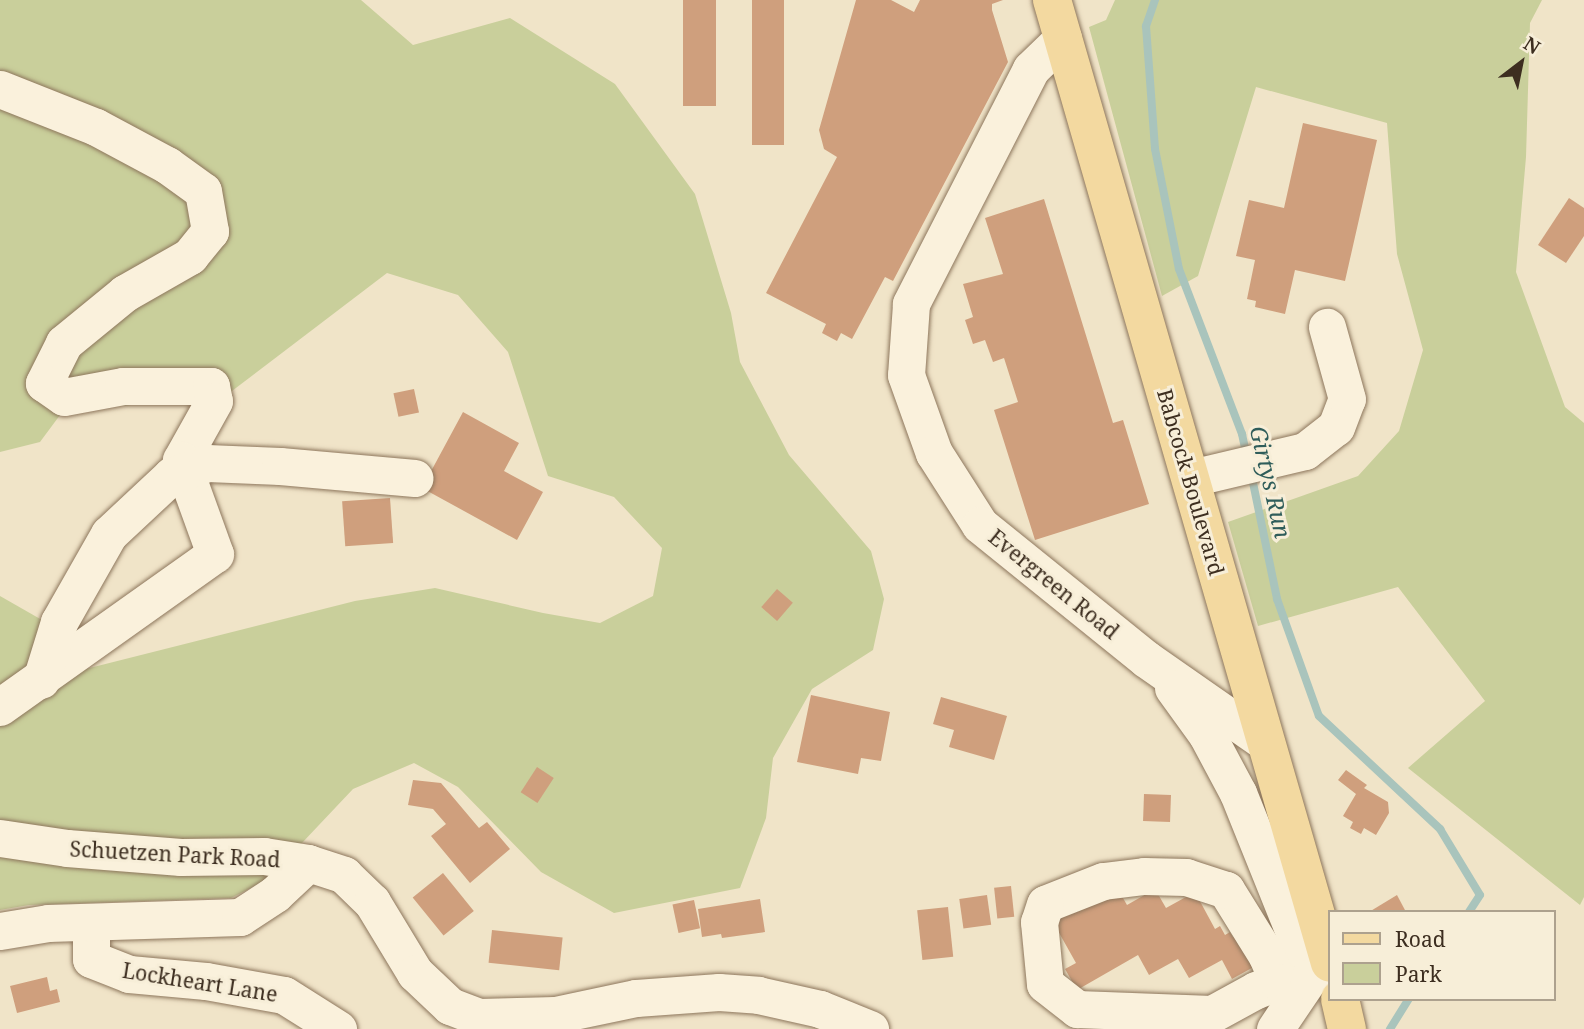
<!DOCTYPE html>
<html>
<head>
<meta charset="utf-8">
<style>
	body { margin:0 }
	#map { position:relative; width:1584px; height:1029px; overflow:hidden; background:#f0e4c8; font-family:"Noto Serif",serif }
	div>[style] { position:absolute }
	[style*='--x'] { left:calc(var(--x)*1px); top:calc(var(--y)*1px); width:calc(var(--w)*1px); rotate:calc(var(--a)*1deg) }
	.green>* { inset:0; background:#c9cf9b }
	.stream>* { height:8px; margin:-4px; padding:0 4px; transform-origin:4px; border-radius:4px; background:#a9c4bc }
	.building>* { inset:0; background:#cf9f7d; transform-origin:0 0 }
	.roads { filter:drop-shadow(0 0 2px #8d765c) drop-shadow(0 0 2px #8d765c) }
	.minor>* { height:37px; margin:-18.5px; padding:0 18.5px; transform-origin:18.5px; border-radius:18.5px; background:#faf1dc }
	.major>* { height:38px; margin:-19px; padding:0 19px; transform-origin:19px; border-radius:19px; background:#f3d9a0 }
	span { translate:-50% -50%; white-space:nowrap; text-align:center; line-height:1.15; -webkit-text-stroke:6px #f7eed8; paint-order:stroke }
	.street-label { font-size:21px; color:#3d2e20 }
	.water-label { font-size:23px; color:#2f5d5a; font-style:italic }
	.legend { position:absolute; left:1328px; top:910px; width:228px; height:91px; box-sizing:border-box; background:#f7eed8; border:2px solid #ada18e; margin:0; padding:9px 12px; list-style:none; font-size:21px; color:#3d2e20 }
	.legend li { display:flex; align-items:center; gap:14px; height:35px }
	.legend b { width:35px; border:2px solid #ada18e }
	.north { position:absolute; left:1486px; top:28px; width:70px; height:70px; -webkit-text-stroke:5px #f7eed8; paint-order:stroke; rotate:32deg; font-size:19px; font-weight:700; line-height:28px; text-align:center; color:#3d2e20 }
	.north::after { content:''; display:block; margin:auto; width:24px; height:32px; background:#3d2e20; clip-path:polygon(50% 0,100% 100%,50% 72%,0 100%) }
</style>
</head>
<body>
<div id="map">
	<div class="green">
		<i style="clip-path:polygon(0 0,361px 0,413px 45px,510px 18px,615px 84px,695px 194px,731px 313px,740px 362px,789px 455px,871px 551px,884px 599px,873px 650px,812px 689px,773px 758px,766px 818px,740px 888px,614px 913px,541px 872px,458px 787px,414px 763px,353px 789px,267px 880px,231px 898px,29px 905px,0 910px,0 596px,42px 620px,42px 680px,355px 601px,435px 588px,543px 613px,600px 623px,653px 596px,662px 548px,614px 497px,548px 476px,508px 352px,458px 295px,387px 273px,224px 397px,63px 411px,40px 442px,0 452px)"></i>
		<i style="clip-path:polygon(1115px 0,1542px 0,1530px 23px,1526px 157px,1516px 272px,1565px 407px,1584px 423px,1584px 897px,1580px 905px,1408px 768px,1485px 701px,1398px 587px,1258px 626px,1228px 522px,1358px 476px,1399px 431px,1423px 350px,1397px 254px,1387px 123px,1256px 87px,1198px 276px,1162px 296px,1089px 27px,1106px 20px)"></i>
	</div>
	<div class="stream">
		<i style="--x:1155;--y:0;--w:28;--a:109"></i>
		<i style="--x:1146;--y:26;--w:123;--a:85.8"></i>
		<i style="--x:1155;--y:149;--w:122;--a:78.7"></i>
		<i style="--x:1179;--y:269;--w:177;--a:69.1"></i>
		<i style="--x:1242;--y:434;--w:24;--a:78"></i>
		<i style="--x:1251;--y:473;--w:129;--a:78.3"></i>
		<i style="--x:1277;--y:599;--w:124;--a:70.3"></i>
		<i style="--x:1319;--y:716;--w:166;--a:43"></i>
		<i style="--x:1440;--y:829;--w:77;--a:58.8"></i>
		<i style="--x:1480;--y:895;--w:20;--a:123"></i>
		<i style="--x:1390;--y:1029;--w:36;--a:-58"></i>
	</div>
	<div class="building">
		<i style="left:683px;top:0;width:33px;height:106px"></i>
		<i style="left:752px;top:0;width:32px;height:145px"></i>
		<i style="clip-path:polygon(856px 0,891px 0,914px 12px,920px 0,1003px 0,992px 4px,992px 10px,1008px 62px,893px 281px,885px 277px,852px 339px,841px 333px,837px 341px,822px 333px,826px 324px,766px 293px,837px 157px,824px 149px,819px 130px)"></i>
		<i style="clip-path:polygon(1303px 123px,1377px 140px,1345px 281px,1295px 270px,1285px 314px,1255px 307px,1256px 301px,1247px 299px,1255px 260px,1236px 256px,1249px 200px,1284px 208px)"></i>
		<i style="clip-path:polygon(1569px 198px,1584px 208px,1584px 236px,1566px 263px,1538px 245px)"></i>
		<i style="clip-path:polygon(1044px 199px,1113px 423px,1123px 420px,1149px 504px,1035px 540px,994px 410px,1018px 402px,1004px 358px,993px 362px,985px 340px,973px 344px,965px 320px,973px 317px,963px 284px,1003px 274px,985px 218px)"></i>
		<i style="left:414px;top:389px;width:24px;height:21px;rotate:78deg"></i>
		<i style="clip-path:polygon(463px 412px,519px 443px,504px 471px,543px 492px,517px 540px,422px 488px)"></i>
		<i style="left:390px;top:498px;width:45px;height:48px;rotate:86deg"></i>
		<i style="left:777px;top:589px;width:21px;height:24px;rotate:41deg"></i>
		<i style="clip-path:polygon(811px 695px,890px 712px,881px 761px,861px 758px,858px 774px,797px 762px)"></i>
		<i style="clip-path:polygon(941px 697px,1007px 716px,994px 760px,949px 747px,954px 730px,933px 724px)"></i>
		<i style="left:537px;top:767px;width:20px;height:30px;rotate:33deg"></i>
		<i style="clip-path:polygon(1346px 770px,1367px 785px,1364px 788px,1388px 802px,1389px 813px,1376px 835px,1364px 828px,1361px 834px,1350px 828px,1353px 822px,1343px 816px,1356px 794px,1338px 780px)"></i>
		<i style="clip-path:polygon(413px 780px,441px 783px,479px 828px,487px 822px,510px 849px,470px 883px,431px 836px,446px 824px,433px 809px,408px 805px)"></i>
		<i style="left:1144px;top:794px;width:27px;height:27px;rotate:2deg"></i>
		<i style="left:443px;top:873px;width:49px;height:39px;rotate:51deg"></i>
		<i style="left:1011px;top:886px;width:31px;height:17px;rotate:84deg"></i>
		<i style="clip-path:polygon(1116px 886px,1127px 905px,1155px 889px,1166px 908px,1195px 892px,1215px 929px,1220px 926px,1225px 935px,1230px 932px,1233px 937px,1242px 932px,1259px 964px,1232px 979px,1222px 960px,1189px 978px,1178px 959px,1149px 975px,1138px 955px,1077px 990px,1065px 969px,1076px 963px,1053px 922px)"></i>
		<i style="left:987px;top:895px;width:30px;height:28px;rotate:82deg"></i>
		<i style="clip-path:polygon(1397px 895px,1406px 912px,1369px 912px)"></i>
		<i style="clip-path:polygon(760px 899px,765px 932px,722px 938px,721px 934px,702px 937px,698px 909px)"></i>
		<i style="left:694px;top:900px;width:29px;height:22px;rotate:78deg"></i>
		<i style="left:948px;top:907px;width:50px;height:31px;rotate:84deg"></i>
		<i style="left:492px;top:930px;width:71px;height:33px;rotate:6deg"></i>
		<i style="clip-path:polygon(47px 977px,50px 991px,57px 989px,60px 1002px,17px 1013px,10px 986px)"></i>
	</div>
	<div class="roads">
		<div class="minor">
			<i style="--x:1063;--y:38;--w:45;--a:135.9"></i>
			<i style="--x:1031;--y:69;--w:264;--a:117.1"></i>
			<i style="--x:911;--y:304;--w:71;--a:94"></i>
			<i style="--x:906;--y:375;--w:83;--a:70.3"></i>
			<i style="--x:934;--y:453;--w:85;--a:57.4"></i>
			<i style="--x:980;--y:525;--w:213;--a:38.9"></i>
			<i style="--x:1146;--y:659;--w:145;--a:34.9"></i>
			<i style="--x:0;--y:89;--w:103;--a:21.6"></i>
			<i style="--x:96;--y:127;--w:81;--a:28.2"></i>
			<i style="--x:167;--y:165;--w:44;--a:35.8"></i>
			<i style="--x:203;--y:191;--w:41;--a:80.1"></i>
			<i style="--x:210;--y:231;--w:32;--a:129"></i>
			<i style="--x:190;--y:256;--w:75;--a:150.4"></i>
			<i style="--x:125;--y:293;--w:79;--a:140.7"></i>
			<i style="--x:64;--y:343;--w:45;--a:116.6"></i>
			<i style="--x:44;--y:383;--w:24;--a:35"></i>
			<i style="--x:64;--y:397;--w:60;--a:-10.6"></i>
			<i style="--x:123;--y:386;--w:88;--a:0"></i>
			<i style="--x:211;--y:386;--w:15;--a:79"></i>
			<i style="--x:214;--y:401;--w:68;--a:119.2"></i>
			<i style="--x:181;--y:460;--w:100;--a:70.1"></i>
			<i style="--x:215;--y:554;--w:264;--a:144.6"></i>
			<i style="--x:1191;--y:478;--w:117;--a:-13.3"></i>
			<i style="--x:1305;--y:451;--w:39;--a:-38"></i>
			<i style="--x:1336;--y:427;--w:30;--a:-69"></i>
			<i style="--x:1347;--y:399;--w:75;--a:-105.5"></i>
			<i style="--x:41;--y:680;--w:61;--a:-72.8"></i>
			<i style="--x:59;--y:622;--w:101;--a:-60.4"></i>
			<i style="--x:109;--y:534;--w:85;--a:-43.1"></i>
			<i style="--x:171;--y:476;--w:38;--a:-20"></i>
			<i style="--x:207;--y:463;--w:73;--a:2.4"></i>
			<i style="--x:280;--y:466;--w:135;--a:5.1"></i>
			<i style="--x:1173;--y:688;--w:58;--a:54.1"></i>
			<i style="--x:1207;--y:735;--w:66;--a:61.9"></i>
			<i style="--x:1238;--y:793;--w:198;--a:68.1"></i>
			<i style="--x:0;--y:838;--w:68;--a:8.5"></i>
			<i style="--x:67;--y:848;--w:114;--a:4.5"></i>
			<i style="--x:181;--y:857;--w:83;--a:-0.7"></i>
			<i style="--x:264;--y:856;--w:45;--a:9"></i>
			<i style="--x:308;--y:863;--w:38;--a:18"></i>
			<i style="--x:344;--y:875;--w:39;--a:44"></i>
			<i style="--x:372;--y:902;--w:83;--a:58.8"></i>
			<i style="--x:415;--y:973;--w:48;--a:43.3"></i>
			<i style="--x:450;--y:1006;--w:31;--a:21"></i>
			<i style="--x:479;--y:1017;--w:76;--a:-1.5"></i>
			<i style="--x:555;--y:1015;--w:83;--a:-11.9"></i>
			<i style="--x:636;--y:998;--w:83;--a:-4.1"></i>
			<i style="--x:719;--y:992;--w:39;--a:4"></i>
			<i style="--x:758;--y:995;--w:64;--a:12.7"></i>
			<i style="--x:820;--y:1009;--w:54;--a:21.8"></i>
			<i style="--x:91;--y:923;--w:36;--a:90"></i>
			<i style="--x:91;--y:959;--w:41;--a:21.5"></i>
			<i style="--x:129;--y:974;--w:77;--a:5.2"></i>
			<i style="--x:206;--y:981;--w:79;--a:10.2"></i>
			<i style="--x:284;--y:995;--w:64;--a:32.2"></i>
			<i style="--x:0;--y:931;--w:49;--a:-9.5"></i>
			<i style="--x:48;--y:923;--w:192;--a:-1.8"></i>
			<i style="--x:240;--y:917;--w:42;--a:-33.3"></i>
			<i style="--x:275;--y:894;--w:45;--a:-43.2"></i>
			<i style="--x:1278;--y:982;--w:28;--a:-113"></i>
			<i style="--x:1267;--y:956;--w:78;--a:-121.8"></i>
			<i style="--x:1226;--y:890;--w:42;--a:-162"></i>
			<i style="--x:1186;--y:877;--w:42;--a:-178.6"></i>
			<i style="--x:1144;--y:876;--w:41;--a:173"></i>
			<i style="--x:1103;--y:881;--w:62;--a:158.4"></i>
			<i style="--x:1045;--y:904;--w:19;--a:108"></i>
			<i style="--x:1039;--y:922;--w:62;--a:84.5"></i>
			<i style="--x:1045;--y:984;--w:41;--a:38"></i>
			<i style="--x:1077;--y:1009;--w:135;--a:2.1"></i>
			<i style="--x:1212;--y:1014;--w:50;--a:-28.6"></i>
			<i style="--x:1256;--y:990;--w:23;--a:-20"></i>
			<i style="--x:1278;--y:982;--w:25;--a:11"></i>
			<i style="--x:1275;--y:1029;--w:59;--a:-56"></i>
			<i style="--x:1308;--y:980;--w:13;--a:-39"></i>
		</div>
		<div class="major">
			<i style="--x:1052;--y:0;--w:1002;--a:73.9"></i>
			<i style="--x:1340;--y:999;--w:31;--a:77"></i>
		</div>
	</div>
	<div class="street-label">
		<span style="left:1191px;top:482px;rotate:74deg">Babcock Boulevard</span>
		<span style="left:1054px;top:584px;rotate:39deg">Evergreen Road</span>
		<span style="left:175px;top:854px;rotate:3deg">Schuetzen Park Road</span>
		<span style="left:200px;top:982px;rotate:9deg">Lockheart Lane</span>
	</div>
	<div class="water-label">
		<span style="left:1271px;top:482px;rotate:77deg">Girtys Run</span>
	</div>
	<ul class="legend">
	<li><b style="height:9px;background:#f3d9a0"></b>Road</li>
	<li><b style="height:19px;background:#c9cf9b"></b>Park</li>
	</ul>
	<div class="north">N</div>
</div>
</body>
</html>
